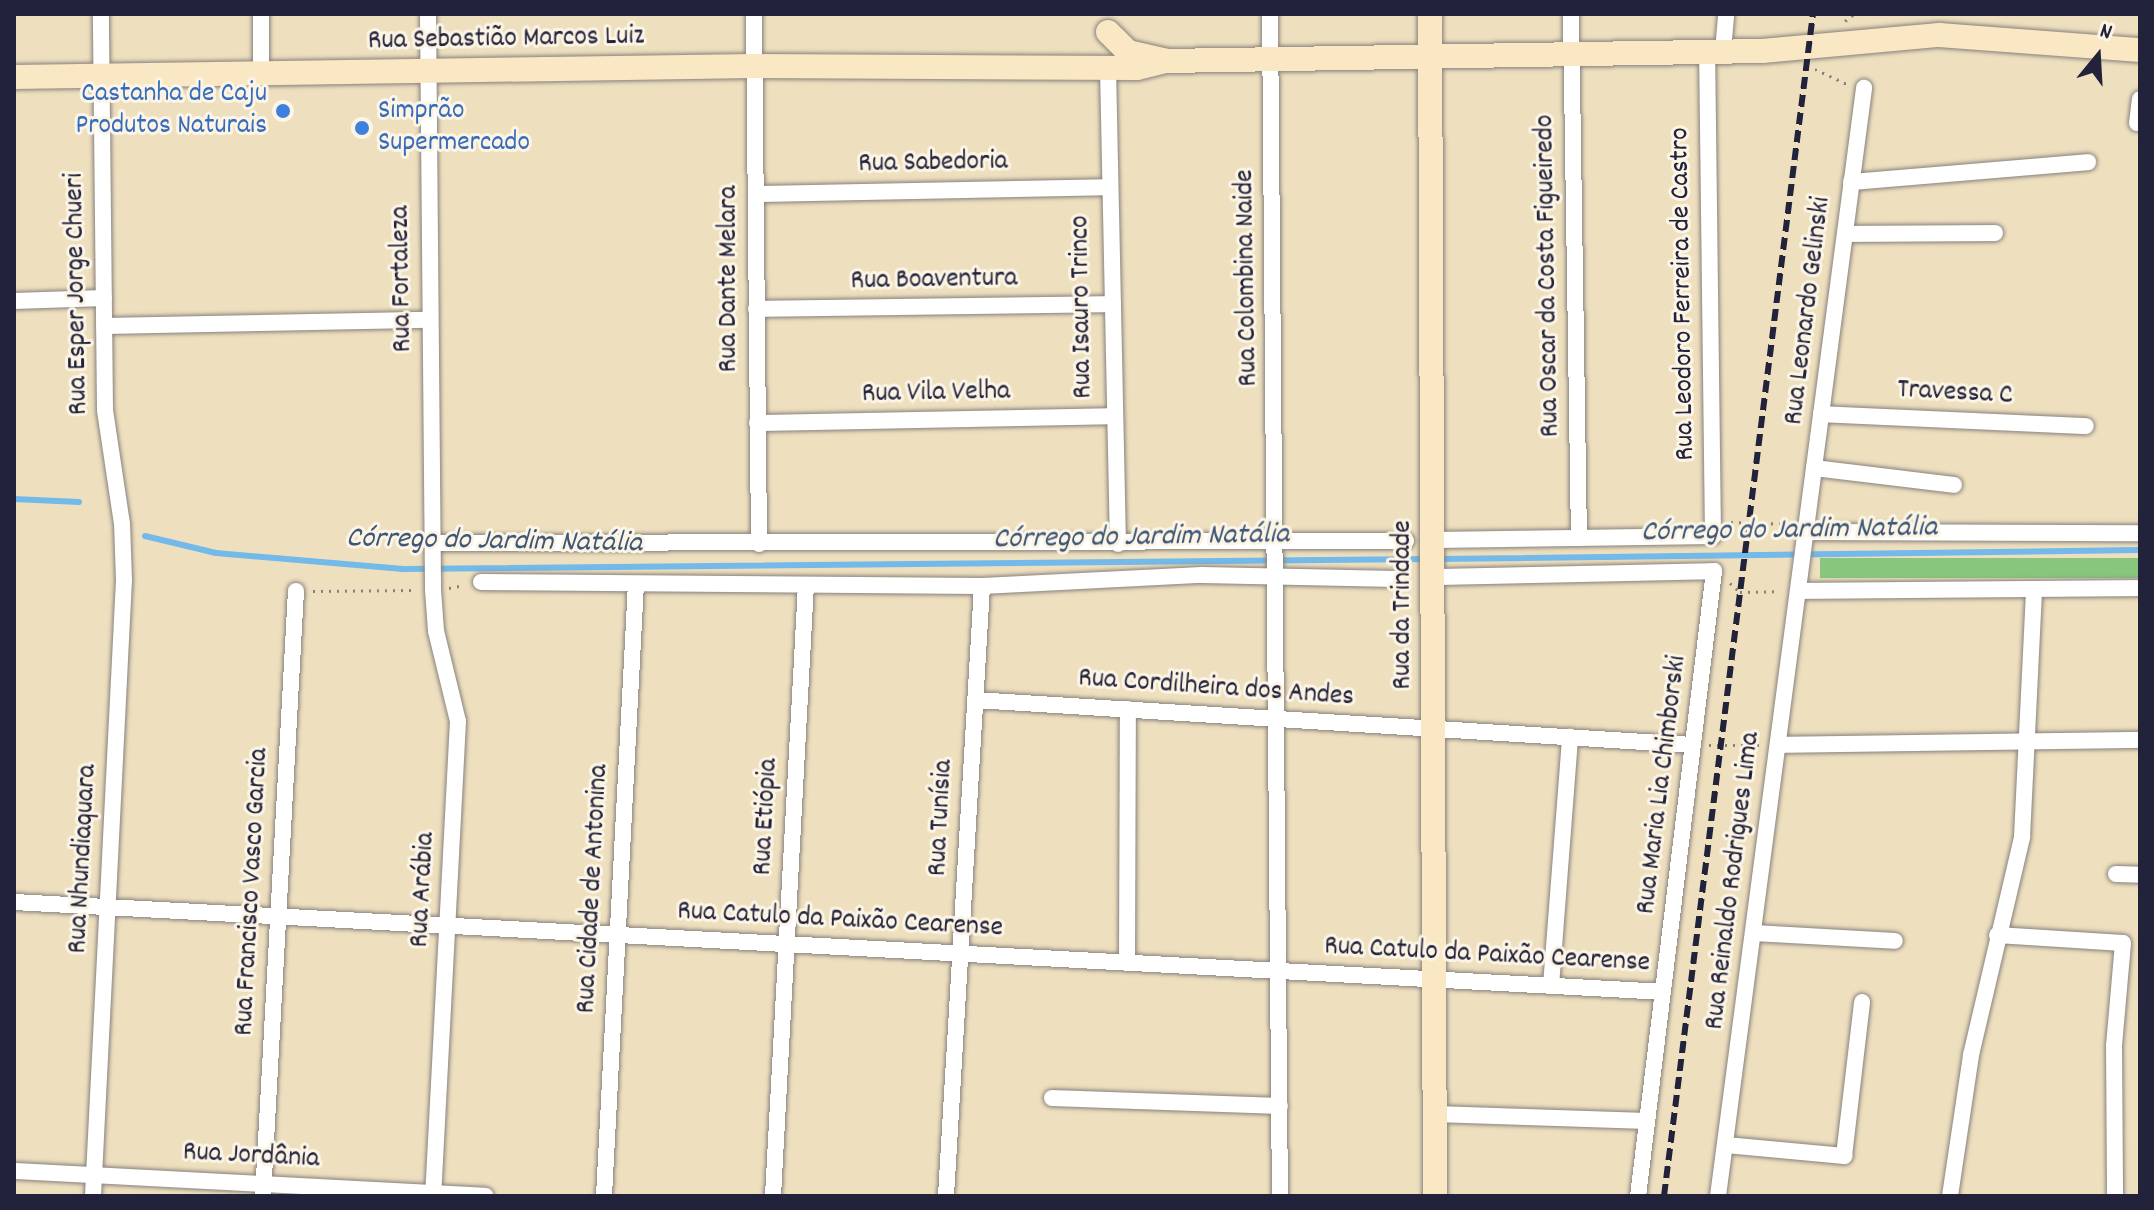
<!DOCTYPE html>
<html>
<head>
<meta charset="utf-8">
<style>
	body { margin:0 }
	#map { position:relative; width:2154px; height:1210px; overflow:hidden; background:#eee0bf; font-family:Dekko,sans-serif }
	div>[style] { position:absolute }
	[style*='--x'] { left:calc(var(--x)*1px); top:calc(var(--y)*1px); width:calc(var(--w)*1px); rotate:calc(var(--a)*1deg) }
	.green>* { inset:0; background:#88c67d; transform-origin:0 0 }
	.stream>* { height:6px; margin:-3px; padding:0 3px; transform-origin:3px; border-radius:3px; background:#73b9ea }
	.path>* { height:3px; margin-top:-1.5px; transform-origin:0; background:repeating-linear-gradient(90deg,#88817d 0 2px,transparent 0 8px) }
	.roads { filter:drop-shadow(0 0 2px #88817d) drop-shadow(0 0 2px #88817d) }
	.street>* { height:16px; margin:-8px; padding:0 8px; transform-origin:8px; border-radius:8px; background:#fff }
	.secondary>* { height:24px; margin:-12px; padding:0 12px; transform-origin:12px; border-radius:12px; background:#fae7c3 }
	.rail>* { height:6px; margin-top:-3px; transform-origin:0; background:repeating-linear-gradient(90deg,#22223b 0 12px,transparent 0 18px) }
	.dots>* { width:22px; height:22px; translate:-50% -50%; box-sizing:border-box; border:4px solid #fcf5e5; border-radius:50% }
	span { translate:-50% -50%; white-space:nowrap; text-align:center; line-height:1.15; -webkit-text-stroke:6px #fcf5e5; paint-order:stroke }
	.street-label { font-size:28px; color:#22223b }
	.shop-label { font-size:28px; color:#366cbe }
	.right { translate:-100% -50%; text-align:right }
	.left { translate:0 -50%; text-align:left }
	.water-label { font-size:30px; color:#3e5778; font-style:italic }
	.frame { position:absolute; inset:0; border:16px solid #22223b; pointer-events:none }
	.north { position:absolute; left:2058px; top:16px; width:80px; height:80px; -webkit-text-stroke:6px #fcf5e5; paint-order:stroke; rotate:18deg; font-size:22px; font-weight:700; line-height:32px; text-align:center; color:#22223b }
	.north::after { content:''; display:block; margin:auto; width:28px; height:36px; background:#22223b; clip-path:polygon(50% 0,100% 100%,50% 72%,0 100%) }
</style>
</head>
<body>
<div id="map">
	<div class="green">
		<i style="left:2140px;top:558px;width:20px;height:320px;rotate:90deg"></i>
	</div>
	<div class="stream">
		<i style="--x:14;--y:499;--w:65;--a:2.6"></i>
		<i style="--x:145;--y:536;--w:73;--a:13.5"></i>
		<i style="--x:216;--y:553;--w:188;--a:4.9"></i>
		<i style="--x:403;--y:569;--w:1023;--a:-0.56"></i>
		<i style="--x:1438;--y:559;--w:702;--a:-0.73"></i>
	</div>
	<div class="path">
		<i style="--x:1845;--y:21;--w:11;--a:-38"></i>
		<i style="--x:1815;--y:69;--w:35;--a:25"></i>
		<i style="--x:1731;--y:522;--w:60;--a:1.9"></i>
		<i style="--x:1730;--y:583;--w:13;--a:42"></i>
		<i style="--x:1740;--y:592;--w:39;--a:-1"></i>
		<i style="--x:449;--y:588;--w:16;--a:-11"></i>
		<i style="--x:313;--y:591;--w:104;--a:-0.6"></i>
		<i style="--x:1709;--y:745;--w:52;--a:0"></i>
	</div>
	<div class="roads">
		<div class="street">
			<i style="--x:261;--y:14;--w:59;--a:90"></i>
			<i style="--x:428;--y:14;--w:576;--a:89.5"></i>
			<i style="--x:433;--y:590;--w:41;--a:85.8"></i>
			<i style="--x:436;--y:631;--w:93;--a:76.3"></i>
			<i style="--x:458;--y:721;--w:476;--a:93"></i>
			<i style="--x:754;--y:14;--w:530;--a:89.46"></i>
			<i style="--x:1270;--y:14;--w:1182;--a:89.52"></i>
			<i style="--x:1571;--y:14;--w:524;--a:89.13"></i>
			<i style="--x:1723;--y:51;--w:37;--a:-85"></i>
			<i style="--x:1108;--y:68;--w:476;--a:88.8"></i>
			<i style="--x:2137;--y:123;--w:24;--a:-83"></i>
			<i style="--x:1851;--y:182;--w:238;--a:-4.8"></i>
			<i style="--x:756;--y:194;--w:354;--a:-1.1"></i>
			<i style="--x:1845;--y:234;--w:150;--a:-0.4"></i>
			<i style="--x:14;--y:301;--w:90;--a:-1.9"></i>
			<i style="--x:756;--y:309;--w:357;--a:-0.8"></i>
			<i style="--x:104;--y:326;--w:325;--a:-1.1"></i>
			<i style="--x:1821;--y:414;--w:265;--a:2.6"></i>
			<i style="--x:757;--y:423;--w:358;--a:-1.1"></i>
			<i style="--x:1814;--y:468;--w:141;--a:6.9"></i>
			<i style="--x:1806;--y:532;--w:334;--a:0.2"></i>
			<i style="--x:1435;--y:540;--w:278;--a:-0.8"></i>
			<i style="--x:1713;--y:536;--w:485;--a:-90.7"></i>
			<i style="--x:432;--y:543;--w:974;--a:-0.12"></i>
			<i style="--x:1435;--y:577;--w:279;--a:-1.2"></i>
			<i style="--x:1714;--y:571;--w:630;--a:96.93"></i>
			<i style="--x:481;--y:582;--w:501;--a:0.46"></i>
			<i style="--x:982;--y:586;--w:220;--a:-2.9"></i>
			<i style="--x:1202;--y:575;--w:195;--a:1.2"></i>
			<i style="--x:1798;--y:591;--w:342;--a:-0.5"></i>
			<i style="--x:975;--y:700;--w:719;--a:3.59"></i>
			<i style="--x:1778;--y:745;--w:362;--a:-0.8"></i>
			<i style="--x:2116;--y:874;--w:24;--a:2"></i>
			<i style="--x:14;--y:902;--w:1651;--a:3.12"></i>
			<i style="--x:1754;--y:933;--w:141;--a:3.2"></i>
			<i style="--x:1997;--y:935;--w:126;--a:3.6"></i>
			<i style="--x:2123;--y:943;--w:102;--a:95"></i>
			<i style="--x:2114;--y:1045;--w:151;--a:89.6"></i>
			<i style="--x:1127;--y:963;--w:254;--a:-89.8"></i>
			<i style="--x:1551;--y:986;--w:250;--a:-85.6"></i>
			<i style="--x:1052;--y:1098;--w:228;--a:2"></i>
			<i style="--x:1435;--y:1114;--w:212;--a:1.9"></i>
			<i style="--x:1726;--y:1145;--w:119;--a:5.3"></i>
			<i style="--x:1844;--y:1156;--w:155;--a:-83.3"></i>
			<i style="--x:14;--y:1171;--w:472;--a:3"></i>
			<i style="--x:93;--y:1196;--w:617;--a:-87.12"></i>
			<i style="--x:124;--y:580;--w:56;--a:-92"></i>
			<i style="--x:122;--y:524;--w:115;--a:-98.5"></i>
			<i style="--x:105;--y:410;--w:396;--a:-90.6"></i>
			<i style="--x:263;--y:1196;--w:606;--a:-86.88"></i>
			<i style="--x:604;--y:1196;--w:613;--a:-87.01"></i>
			<i style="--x:773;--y:1196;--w:612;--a:-86.91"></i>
			<i style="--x:946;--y:1196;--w:611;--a:-86.62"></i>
			<i style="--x:1718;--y:1196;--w:1118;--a:-82.49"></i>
			<i style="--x:1950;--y:1196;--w:143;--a:-81.5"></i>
			<i style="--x:1971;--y:1055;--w:224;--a:-76.8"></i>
			<i style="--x:2022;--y:837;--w:248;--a:-87.2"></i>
		</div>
		<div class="secondary">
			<i style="--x:1430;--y:14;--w:1182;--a:89.76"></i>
			<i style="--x:1108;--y:32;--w:28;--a:45"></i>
			<i style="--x:1128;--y:52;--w:39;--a:13"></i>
			<i style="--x:1166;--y:61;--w:596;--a:-0.96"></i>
			<i style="--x:1762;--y:51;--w:178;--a:-5.2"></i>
			<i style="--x:1939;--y:35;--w:202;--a:4.3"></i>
			<i style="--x:14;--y:77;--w:741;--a:-0.85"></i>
			<i style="--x:755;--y:66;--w:382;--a:0.3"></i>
			<i style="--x:1137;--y:68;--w:30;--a:-14"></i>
		</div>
	</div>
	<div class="rail">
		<i style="--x:1664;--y:1196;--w:1191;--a:-82.82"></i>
	</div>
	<div class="dots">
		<i style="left:283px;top:111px;background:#3f7fe0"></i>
		<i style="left:362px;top:128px;background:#3f7fe0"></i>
	</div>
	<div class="street-label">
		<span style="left:506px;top:40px;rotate:-1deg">Rua Sebastião Marcos Luiz</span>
		<span style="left:933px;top:164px;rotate:-1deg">Rua Sabedoria</span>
		<span style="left:1549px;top:276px;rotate:-91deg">Rua Oscar da Costa Figueiredo</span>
		<span style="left:1248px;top:278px;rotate:-91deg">Rua Colombina Naide</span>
		<span style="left:403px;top:279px;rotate:-91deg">Rua Fortaleza</span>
		<span style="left:730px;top:279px;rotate:-90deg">Rua Dante Melara</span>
		<span style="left:934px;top:281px;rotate:-1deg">Rua Boaventura</span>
		<span style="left:78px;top:294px;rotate:-91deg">Rua Esper Jorge Chueri</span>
		<span style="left:1684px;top:294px;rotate:-91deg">Rua Leodoro Ferreira de Castro</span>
		<span style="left:1083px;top:307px;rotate:-91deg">Rua Isauro Trinco</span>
		<span style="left:1809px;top:311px;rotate:-83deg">Rua Leonardo Gelinski</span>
		<span style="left:936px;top:394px;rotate:-1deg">Rua Vila Velha</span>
		<span style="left:1955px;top:394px;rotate:3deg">Travessa C</span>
		<span style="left:1404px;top:605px;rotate:-90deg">Rua da Trindade</span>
		<span style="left:1216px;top:689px;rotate:4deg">Rua Cordilheira dos Andes</span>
		<span style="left:1663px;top:785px;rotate:-83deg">Rua Maria Lia Chimborski</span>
		<span style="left:767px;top:817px;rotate:-87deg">Rua Etiópia</span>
		<span style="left:942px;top:818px;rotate:-87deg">Rua Tunísia</span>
		<span style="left:84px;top:859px;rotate:-87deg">Rua Nhundiaquara</span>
		<span style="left:1734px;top:881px;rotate:-83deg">Rua Reinaldo Rodrigues Lima</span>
		<span style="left:594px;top:889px;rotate:-87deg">Rua Cidade de Antonina</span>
		<span style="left:424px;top:890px;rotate:-87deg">Rua Arábia</span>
		<span style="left:253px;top:892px;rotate:-87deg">Rua Francisco Vasco Garcia</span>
		<span style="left:840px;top:921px;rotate:3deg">Rua Catulo da Paixão Cearense</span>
		<span style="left:1487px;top:956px;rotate:3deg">Rua Catulo da Paixão Cearense</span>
		<span style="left:251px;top:1157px;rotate:3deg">Rua Jordânia</span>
	</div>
	<div class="shop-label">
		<span class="right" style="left:267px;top:111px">Castanha de Caju<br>Produtos Naturais</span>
		<span class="left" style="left:378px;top:128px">Simprão<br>Supermercado</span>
	</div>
	<div class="water-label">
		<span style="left:1789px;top:532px;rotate:-1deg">Córrego do Jardim Natália</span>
		<span style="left:1141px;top:539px;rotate:-1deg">Córrego do Jardim Natália</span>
		<span style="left:494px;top:543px;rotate:1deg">Córrego do Jardim Natália</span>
	</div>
	<div class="frame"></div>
	<div class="north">N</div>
</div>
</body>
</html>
